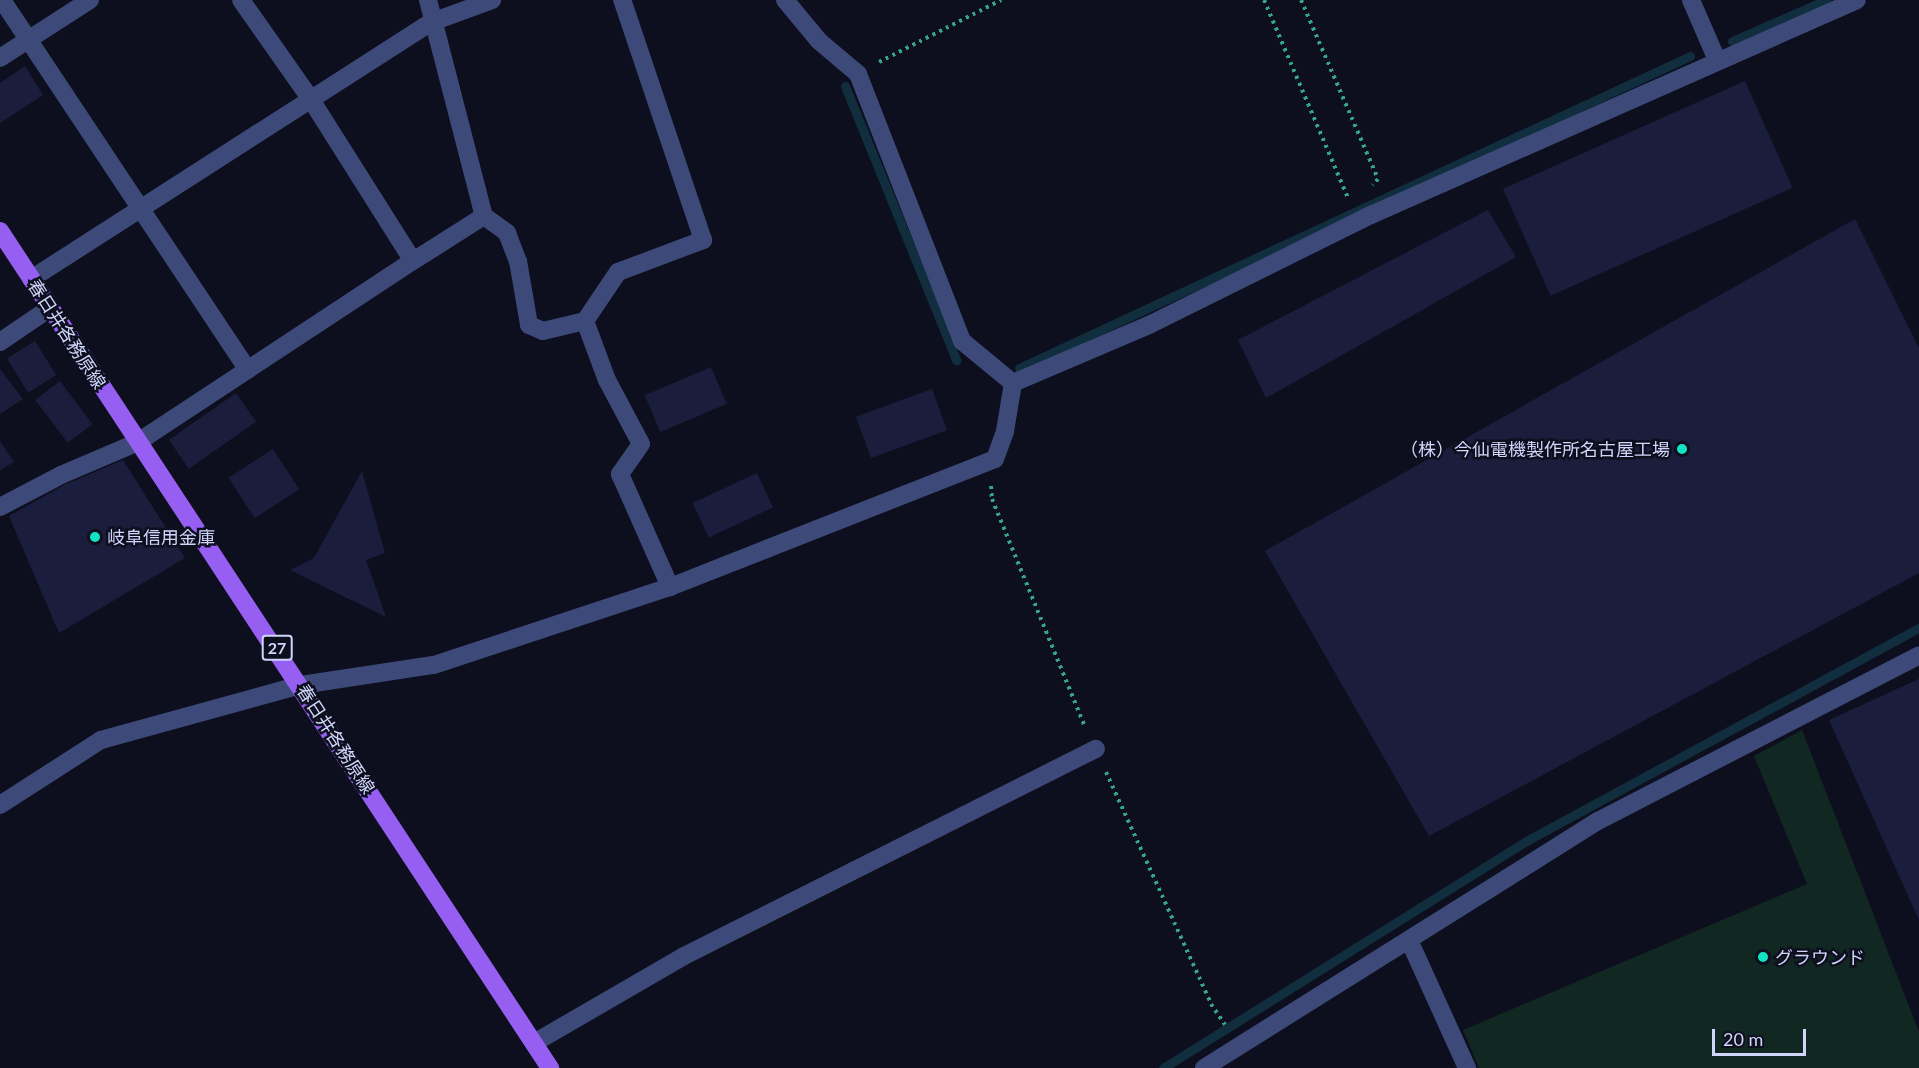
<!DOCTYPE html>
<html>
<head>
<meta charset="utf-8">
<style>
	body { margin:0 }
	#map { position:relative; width:1919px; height:1068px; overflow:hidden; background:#0e0f1e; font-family:Lato,"Noto Sans JP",sans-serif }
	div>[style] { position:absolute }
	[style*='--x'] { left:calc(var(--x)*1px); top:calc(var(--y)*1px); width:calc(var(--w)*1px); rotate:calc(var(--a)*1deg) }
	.green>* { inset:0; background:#112721 }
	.stream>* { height:9px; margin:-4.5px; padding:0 4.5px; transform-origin:4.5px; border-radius:4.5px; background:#112e3f }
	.building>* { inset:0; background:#1b1d3d; transform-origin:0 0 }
	.path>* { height:4px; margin-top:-2px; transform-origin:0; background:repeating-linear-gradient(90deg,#37a684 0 3px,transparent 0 7.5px) }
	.minor>* { height:18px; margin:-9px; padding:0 9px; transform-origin:9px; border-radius:9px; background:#3d4a79 }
	.major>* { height:18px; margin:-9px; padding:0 9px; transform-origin:9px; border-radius:9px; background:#965ff2 }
	.dots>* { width:16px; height:16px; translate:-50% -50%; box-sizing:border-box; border:3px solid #0e0f1e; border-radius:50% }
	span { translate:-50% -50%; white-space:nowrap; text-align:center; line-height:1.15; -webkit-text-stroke:5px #0e0f1e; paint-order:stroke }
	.shield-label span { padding:2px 4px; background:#0e0f1e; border:2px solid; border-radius:4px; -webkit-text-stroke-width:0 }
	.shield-label { font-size:16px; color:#cfd5fb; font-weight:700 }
	.street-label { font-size:18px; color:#cfd5fb }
	.poi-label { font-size:18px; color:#cfd5fb }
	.right { translate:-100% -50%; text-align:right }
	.left { translate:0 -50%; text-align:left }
	.scale { position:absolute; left:1712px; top:1029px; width:94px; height:27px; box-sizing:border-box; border:3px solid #cfd5fb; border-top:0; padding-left:8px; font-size:18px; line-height:21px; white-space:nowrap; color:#cfd5fb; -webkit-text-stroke:4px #0e0f1e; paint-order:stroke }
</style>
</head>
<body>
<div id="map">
	<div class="green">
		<i style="clip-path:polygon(1802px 730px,1919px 1032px,1919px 1068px,1479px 1068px,1463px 1030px,1807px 884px,1754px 756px)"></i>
	</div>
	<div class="stream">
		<i style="--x:1732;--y:41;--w:103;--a:-23.6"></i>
		<i style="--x:845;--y:86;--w:296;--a:67.9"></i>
		<i style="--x:1019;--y:368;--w:740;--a:-24.94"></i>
		<i style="--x:1163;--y:1068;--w:430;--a:-32"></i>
		<i style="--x:1528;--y:840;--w:445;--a:-28.5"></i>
	</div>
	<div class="building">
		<i style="clip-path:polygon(25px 66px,43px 95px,0 123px,0 83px)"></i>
		<i style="left:1745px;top:81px;width:117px;height:265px;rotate:66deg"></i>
		<i style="clip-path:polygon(1488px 210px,1516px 257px,1266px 398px,1238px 340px)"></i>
		<i style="clip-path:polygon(1855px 219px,1919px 348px,1919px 573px,1429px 836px,1265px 551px)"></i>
		<i style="left:35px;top:341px;width:40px;height:33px;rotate:58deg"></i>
		<i style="left:711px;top:367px;width:40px;height:72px;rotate:67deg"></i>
		<i style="clip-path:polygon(0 369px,23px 399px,0 414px)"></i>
		<i style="left:60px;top:381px;width:54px;height:31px;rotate:53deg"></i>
		<i style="left:932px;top:389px;width:44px;height:81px;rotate:70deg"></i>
		<i style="left:236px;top:393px;width:35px;height:82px;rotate:55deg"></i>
		<i style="clip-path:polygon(0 441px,14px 462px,0 470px)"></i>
		<i style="left:273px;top:449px;width:48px;height:53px;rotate:57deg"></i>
		<i style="clip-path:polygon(123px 460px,185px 558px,59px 633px,9px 516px,64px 485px)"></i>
		<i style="clip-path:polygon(362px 471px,385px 553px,366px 560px,386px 617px,290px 570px,314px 558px)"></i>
		<i style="left:757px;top:473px;width:38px;height:71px;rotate:65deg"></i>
		<i style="clip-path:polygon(1919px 679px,1919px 920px,1829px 720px)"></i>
	</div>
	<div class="path">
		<i style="--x:1264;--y:0;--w:215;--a:67"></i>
		<i style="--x:1301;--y:0;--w:195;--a:66.7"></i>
		<i style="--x:1378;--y:179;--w:8;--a:130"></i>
		<i style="--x:879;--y:62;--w:137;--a:-26.9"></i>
		<i style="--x:991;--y:486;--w:13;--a:86"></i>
		<i style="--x:992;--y:499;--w:246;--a:67.8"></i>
		<i style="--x:1106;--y:772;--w:255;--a:65.6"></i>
		<i style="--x:1211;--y:1004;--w:25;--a:56"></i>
	</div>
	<div class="minor">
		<i style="--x:2;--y:0;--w:444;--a:56.4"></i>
		<i style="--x:428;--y:0;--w:223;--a:75.5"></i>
		<i style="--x:484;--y:216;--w:29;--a:36"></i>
		<i style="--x:507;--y:233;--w:30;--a:69"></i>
		<i style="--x:518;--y:261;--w:65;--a:80.2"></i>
		<i style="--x:529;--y:325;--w:15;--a:23"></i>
		<i style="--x:543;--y:331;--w:43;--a:-13.4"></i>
		<i style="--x:585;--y:321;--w:63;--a:69.6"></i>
		<i style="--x:607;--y:380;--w:72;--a:62"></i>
		<i style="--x:641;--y:444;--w:37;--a:125"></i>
		<i style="--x:620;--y:474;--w:124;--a:66.1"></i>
		<i style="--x:785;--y:0;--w:53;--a:50.3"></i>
		<i style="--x:819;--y:41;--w:51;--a:40.2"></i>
		<i style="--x:858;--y:74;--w:287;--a:68.7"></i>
		<i style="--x:962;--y:341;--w:66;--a:39.5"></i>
		<i style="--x:1691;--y:0;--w:65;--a:66.6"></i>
		<i style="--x:0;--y:58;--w:107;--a:-32.8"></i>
		<i style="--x:413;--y:261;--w:84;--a:-32.4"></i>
		<i style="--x:31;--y:279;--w:476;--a:-32.7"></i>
		<i style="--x:432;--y:22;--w:64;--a:-20.1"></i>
		<i style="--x:585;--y:321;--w:59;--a:-56"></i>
		<i style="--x:618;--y:272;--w:91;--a:-20.6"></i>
		<i style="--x:703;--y:240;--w:253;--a:-108.6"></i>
		<i style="--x:0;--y:342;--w:60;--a:-34.2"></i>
		<i style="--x:0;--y:507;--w:69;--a:-27.7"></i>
		<i style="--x:61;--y:475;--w:84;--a:-23.2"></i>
		<i style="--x:138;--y:442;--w:329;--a:-33.4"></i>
		<i style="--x:413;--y:261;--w:189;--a:-122.3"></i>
		<i style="--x:312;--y:101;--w:123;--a:-125.1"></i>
		<i style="--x:0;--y:805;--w:120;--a:-32.8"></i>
		<i style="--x:101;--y:740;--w:207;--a:-15.4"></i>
		<i style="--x:301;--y:685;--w:134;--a:-8.6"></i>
		<i style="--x:434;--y:665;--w:249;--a:-18.3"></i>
		<i style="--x:670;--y:587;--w:349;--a:-21.5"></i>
		<i style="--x:995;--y:459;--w:30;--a:-70"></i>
		<i style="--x:1005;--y:431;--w:49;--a:-80.5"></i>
		<i style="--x:1013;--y:383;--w:150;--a:-23.1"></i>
		<i style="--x:1151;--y:324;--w:246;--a:-26.4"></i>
		<i style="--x:1371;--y:215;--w:531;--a:-23.86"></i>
		<i style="--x:1409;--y:940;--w:141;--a:65.6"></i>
		<i style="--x:534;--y:1043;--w:173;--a:-30.1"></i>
		<i style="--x:684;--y:956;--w:461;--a:-26.7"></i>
		<i style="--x:1204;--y:1068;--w:465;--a:-32.1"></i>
		<i style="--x:1598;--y:821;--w:361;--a:-27.3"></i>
	</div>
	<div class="major">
		<i style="--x:0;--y:231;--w:1002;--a:56.69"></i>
	</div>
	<div class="dots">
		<i style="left:1682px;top:449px;background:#13e3c3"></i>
		<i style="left:95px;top:537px;background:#13e3c3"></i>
		<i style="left:1763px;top:957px;background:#13e3c3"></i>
	</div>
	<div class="shield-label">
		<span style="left:277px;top:648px">27</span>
	</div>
	<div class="street-label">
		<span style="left:67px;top:334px;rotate:57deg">春日井各務原線</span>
		<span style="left:336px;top:739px;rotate:57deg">春日井各務原線</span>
	</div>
	<div class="poi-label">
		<span class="right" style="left:1670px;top:449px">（株）今仙電機製作所名古屋工場</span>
		<span class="left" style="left:107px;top:537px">岐阜信用金庫</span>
		<span class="left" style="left:1775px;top:957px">グラウンド</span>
	</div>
	<div class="scale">20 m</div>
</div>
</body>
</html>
